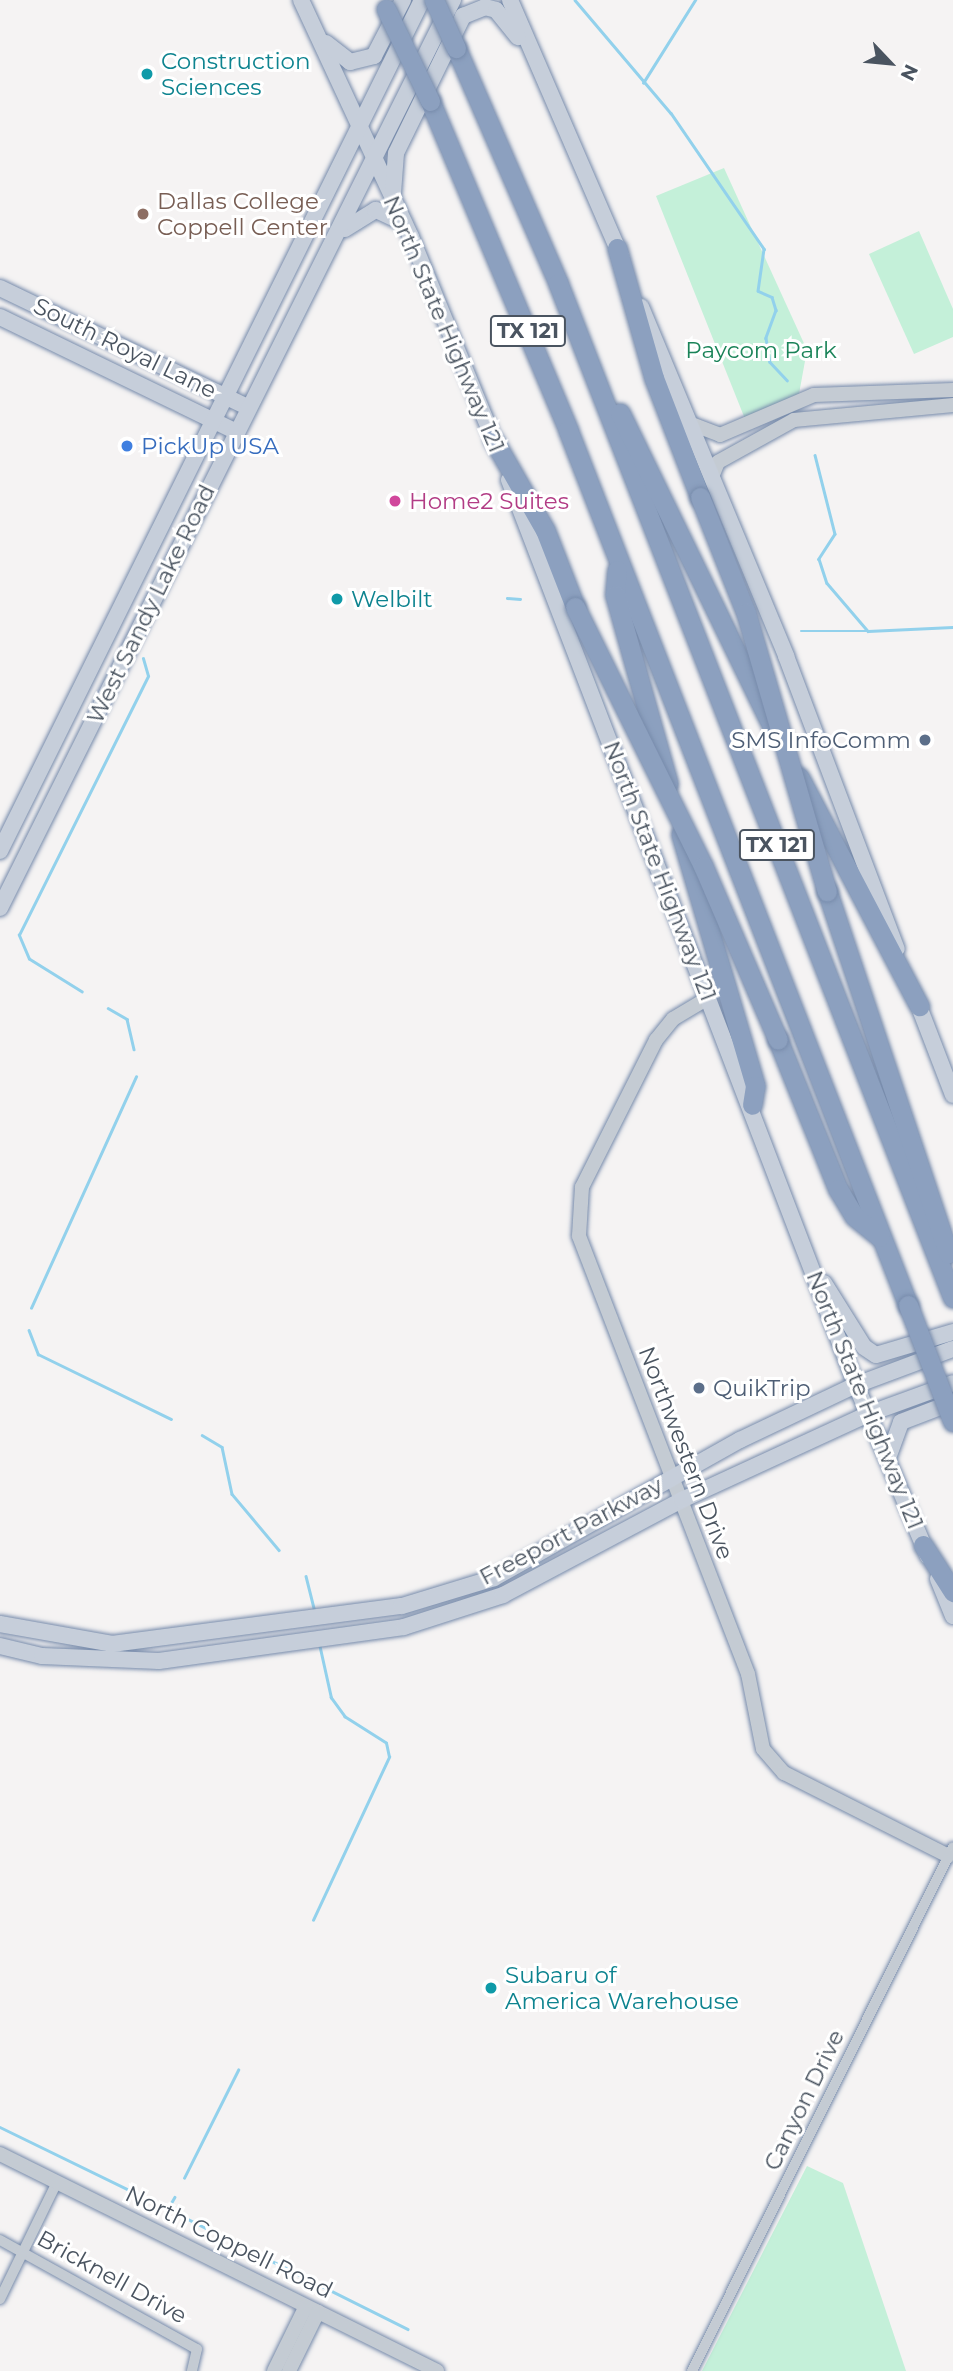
<!DOCTYPE html>
<html>
<head>
<meta charset="utf-8">
<style>
	body { margin:0 }
	#map { position:relative; width:953px; height:2371px; overflow:hidden; background:#f5f3f3; font-family:Montserrat,sans-serif }
	div>[style] { position:absolute }
	[style*='--x'] { left:calc(var(--x)*1px); top:calc(var(--y)*1px); width:calc(var(--w)*1px); rotate:calc(var(--a)*1deg) }
	.green>* { inset:0; background:#c4f0d9 }
	.stream>* { height:2.5px; margin:-1.25px; padding:0 1.25px; transform-origin:1.25px; border-radius:1.25px; background:#92d1ec }
	.roads { filter:drop-shadow(0 0 2px #778bab) drop-shadow(0 0 2px #778bab) }
	.minor>* { height:10px; margin:-5px; padding:0 5px; transform-origin:5px; border-radius:5px; background:#c4cbd3 }
	.tertiary>* { height:14px; margin:-7px; padding:0 7px; transform-origin:7px; border-radius:7px; background:#c4cbd3 }
	.secondary>* { height:16px; margin:-8px; padding:0 8px; transform-origin:8px; border-radius:8px; background:#c6ceda }
	.motorway>* { height:19px; margin:-9.5px; padding:0 9.5px; transform-origin:9.5px; border-radius:9.5px; background:#8ca0bf }
	.bridges { filter:drop-shadow(0 0 2px #778bab) drop-shadow(0 0 2px #778bab) }
	.motorway-bridge>* { height:19px; margin:-9.5px; padding:0 9.5px; transform-origin:9.5px; border-radius:9.5px; background:#8ca0bf }
	.dots>* { width:19px; height:19px; translate:-50% -50%; box-sizing:border-box; border:4px solid #fff; border-radius:50% }
	span { translate:-50% -50%; white-space:nowrap; text-align:center; line-height:1.15; -webkit-text-stroke:6px #fff; paint-order:stroke }
	.shield-label span { padding:2px 5px; background:#fff; border:2px solid; border-radius:5px; -webkit-text-stroke-width:0 }
	.shield-label { font-size:21px; color:#4a5460; font-weight:700 }
	.culture-label { font-size:23px; color:#0d838f }
	.left { translate:0 -50%; text-align:left }
	.education-label { font-size:23px; color:#785e54 }
	.street-label { font-size:23px; color:#4a5460 }
	.park-label { font-size:23px; color:#1a8358 }
	.shop-label { font-size:23px; color:#366cbe }
	.hotel-label { font-size:23px; color:#b23c85 }
	.service-label { font-size:23px; color:#4e5e75 }
	.right { translate:-100% -50%; text-align:right }
	.north { position:absolute; left:855px; top:28px; width:70px; height:70px; -webkit-text-stroke:5px #fff; paint-order:stroke; rotate:116deg; font-size:19px; font-weight:700; line-height:28px; text-align:center; color:#4a5460 }
	.north::after { content:''; display:block; margin:auto; width:24px; height:32px; background:#4a5460; clip-path:polygon(50% 0,100% 100%,50% 72%,0 100%) }
</style>
</head>
<body>
<div id="map">
	<div class="green">
		<i style="clip-path:polygon(724px 168px,807px 350px,799px 394px,747px 424px,656px 196px)"></i>
		<i style="clip-path:polygon(919px 231px,953px 309px,953px 337px,914px 354px,869px 254px)"></i>
		<i style="clip-path:polygon(807px 2166px,843px 2183px,906px 2371px,702px 2371px)"></i>
	</div>
	<div class="stream">
		<i style="--x:575;--y:0;--w:148;--a:49.7"></i>
		<i style="--x:671;--y:113;--w:165;--a:55.6"></i>
		<i style="--x:764;--y:249;--w:42;--a:98.1"></i>
		<i style="--x:758;--y:291;--w:15;--a:23"></i>
		<i style="--x:772;--y:297;--w:14;--a:73"></i>
		<i style="--x:776;--y:310;--w:30;--a:110"></i>
		<i style="--x:766;--y:338;--w:24;--a:81"></i>
		<i style="--x:770;--y:362;--w:25;--a:47"></i>
		<i style="--x:643;--y:83;--w:98;--a:-57.9"></i>
		<i style="--x:815;--y:455;--w:81;--a:75.8"></i>
		<i style="--x:835;--y:534;--w:30;--a:123"></i>
		<i style="--x:819;--y:559;--w:25;--a:72"></i>
		<i style="--x:827;--y:583;--w:63;--a:49.5"></i>
		<i style="--x:868;--y:631;--w:85;--a:-2.7"></i>
		<i style="--x:507;--y:598;--w:13;--a:4"></i>
		<i style="--x:801;--y:631;--w:67;--a:0"></i>
		<i style="--x:82;--y:992;--w:62;--a:-148.1"></i>
		<i style="--x:29;--y:959;--w:26;--a:-113"></i>
		<i style="--x:19;--y:935;--w:289;--a:-63.5"></i>
		<i style="--x:148;--y:676;--w:18;--a:-106"></i>
		<i style="--x:108;--y:1008;--w:22;--a:30"></i>
		<i style="--x:127;--y:1019;--w:31;--a:77"></i>
		<i style="--x:31;--y:1308;--w:254;--a:-65.6"></i>
		<i style="--x:29;--y:1330;--w:26;--a:69"></i>
		<i style="--x:38;--y:1354;--w:148;--a:26"></i>
		<i style="--x:202;--y:1435;--w:23;--a:31"></i>
		<i style="--x:222;--y:1447;--w:48;--a:78"></i>
		<i style="--x:232;--y:1494;--w:73;--a:50"></i>
		<i style="--x:306;--y:1576;--w:38;--a:76"></i>
		<i style="--x:313;--y:1920;--w:180;--a:-65"></i>
		<i style="--x:389;--y:1757;--w:14;--a:-102"></i>
		<i style="--x:386;--y:1743;--w:49;--a:-147.6"></i>
		<i style="--x:345;--y:1717;--w:24;--a:-126"></i>
		<i style="--x:331;--y:1698;--w:55;--a:-102.5"></i>
		<i style="--x:0;--y:2127;--w:187;--a:26"></i>
		<i style="--x:184;--y:2178;--w:121;--a:-63.4"></i>
		<i style="--x:175;--y:2197;--w:14;--a:120"></i>
		<i style="--x:168;--y:2209;--w:268;--a:26.6"></i>
	</div>
	<div class="roads">
		<div class="minor">
			<i style="--x:0;--y:2240;--w:225;--a:29"></i>
			<i style="--x:197;--y:2349;--w:23;--a:103"></i>
			<i style="--x:0;--y:2299;--w:130;--a:-64"></i>
			<i style="--x:692;--y:2371;--w:585;--a:-63.52"></i>
		</div>
		<div class="tertiary">
			<i style="--x:689;--y:423;--w:33;--a:21"></i>
			<i style="--x:720;--y:435;--w:102;--a:-23.1"></i>
			<i style="--x:814;--y:395;--w:139;--a:-2.1"></i>
			<i style="--x:712;--y:477;--w:16;--a:-68"></i>
			<i style="--x:718;--y:462;--w:87;--a:-28.9"></i>
			<i style="--x:794;--y:420;--w:160;--a:-5.4"></i>
			<i style="--x:708;--y:998;--w:41;--a:149"></i>
			<i style="--x:673;--y:1019;--w:27;--a:129"></i>
			<i style="--x:656;--y:1040;--w:165;--a:116.7"></i>
			<i style="--x:582;--y:1187;--w:49;--a:93.5"></i>
			<i style="--x:579;--y:1236;--w:469;--a:68.9"></i>
			<i style="--x:748;--y:1674;--w:76;--a:78.7"></i>
			<i style="--x:763;--y:1749;--w:32;--a:49"></i>
			<i style="--x:784;--y:1773;--w:184;--a:26.8"></i>
			<i style="--x:0;--y:2154;--w:488;--a:26.4"></i>
			<i style="--x:274;--y:2371;--w:72;--a:-63.8"></i>
			<i style="--x:289;--y:2371;--w:66;--a:-63.8"></i>
		</div>
		<div class="secondary">
			<i style="--x:301;--y:0;--w:261;--a:65.1"></i>
			<i style="--x:411;--y:237;--w:230;--a:67.8"></i>
			<i style="--x:510;--y:0;--w:280;--a:66.6"></i>
			<i style="--x:326;--y:43;--w:31;--a:38"></i>
			<i style="--x:350;--y:62;--w:25;--a:-14"></i>
			<i style="--x:374;--y:56;--w:63;--a:-62.6"></i>
			<i style="--x:393;--y:193;--w:40;--a:-85.7"></i>
			<i style="--x:396;--y:153;--w:153;--a:-63.9"></i>
			<i style="--x:463;--y:16;--w:24;--a:-22"></i>
			<i style="--x:485;--y:7;--w:11;--a:15"></i>
			<i style="--x:496;--y:10;--w:35;--a:51"></i>
			<i style="--x:345;--y:229;--w:36;--a:-32"></i>
			<i style="--x:376;--y:210;--w:31;--a:25"></i>
			<i style="--x:0;--y:288;--w:276;--a:25.7"></i>
			<i style="--x:641;--y:307;--w:378;--a:67.4"></i>
			<i style="--x:786;--y:656;--w:313;--a:69.3"></i>
			<i style="--x:0;--y:317;--w:263;--a:25.9"></i>
			<i style="--x:509;--y:480;--w:969;--a:69.02"></i>
			<i style="--x:856;--y:1385;--w:186;--a:67.2"></i>
			<i style="--x:0;--y:851;--w:950;--a:-63.62"></i>
			<i style="--x:0;--y:908;--w:1015;--a:-63.49"></i>
			<i style="--x:915;--y:996;--w:106;--a:69"></i>
			<i style="--x:824;--y:1283;--w:75;--a:58"></i>
			<i style="--x:864;--y:1347;--w:14;--a:34"></i>
			<i style="--x:876;--y:1355;--w:80;--a:-16.6"></i>
			<i style="--x:888;--y:1458;--w:38;--a:-70"></i>
			<i style="--x:901;--y:1422;--w:56;--a:-21"></i>
			<i style="--x:938;--y:1579;--w:40;--a:68"></i>
			<i style="--x:0;--y:1624;--w:114;--a:10.1"></i>
			<i style="--x:112;--y:1644;--w:292;--a:-7.5"></i>
			<i style="--x:402;--y:1606;--w:96;--a:-16.9"></i>
			<i style="--x:494;--y:1578;--w:282;--a:-29.3"></i>
			<i style="--x:740;--y:1440;--w:128;--a:-25.4"></i>
			<i style="--x:856;--y:1385;--w:103;--a:-20.4"></i>
			<i style="--x:0;--y:1646;--w:43;--a:13.4"></i>
			<i style="--x:42;--y:1656;--w:117;--a:2.4"></i>
			<i style="--x:159;--y:1661;--w:247;--a:-7.9"></i>
			<i style="--x:404;--y:1627;--w:104;--a:-17.9"></i>
			<i style="--x:503;--y:1595;--w:203;--a:-28"></i>
			<i style="--x:682;--y:1500;--w:205;--a:-24.8"></i>
			<i style="--x:868;--y:1414;--w:90;--a:-20"></i>
		</div>
		<div class="motorway">
			<i style="--x:456;--y:48;--w:256;--a:66.5"></i>
			<i style="--x:558;--y:283;--w:1089;--a:68.74"></i>
			<i style="--x:430;--y:101;--w:357;--a:67.2"></i>
			<i style="--x:568;--y:430;--w:939;--a:68.77"></i>
			<i style="--x:617;--y:248;--w:135;--a:74.1"></i>
			<i style="--x:654;--y:378;--w:128;--a:68.9"></i>
			<i style="--x:620;--y:413;--w:355;--a:64.1"></i>
			<i style="--x:493;--y:439;--w:105;--a:60.3"></i>
			<i style="--x:545;--y:530;--w:83;--a:68.7"></i>
			<i style="--x:617;--y:570;--w:25;--a:95"></i>
			<i style="--x:615;--y:595;--w:196;--a:74.3"></i>
			<i style="--x:799;--y:777;--w:259;--a:62.3"></i>
			<i style="--x:681;--y:834;--w:263;--a:73.6"></i>
			<i style="--x:755;--y:1086;--w:19;--a:99"></i>
			<i style="--x:827;--y:891;--w:382;--a:71.5"></i>
			<i style="--x:778;--y:1040;--w:161;--a:68.1"></i>
			<i style="--x:838;--y:1189;--w:31;--a:59"></i>
			<i style="--x:854;--y:1216;--w:33;--a:39"></i>
			<i style="--x:923;--y:1545;--w:56;--a:57.4"></i>
		</div>
	</div>
	<div class="bridges">
		<div class="motorway-bridge">
			<i style="--x:434;--y:0;--w:53;--a:65.4"></i>
			<i style="--x:386;--y:9;--w:102;--a:64.4"></i>
			<i style="--x:700;--y:497;--w:125;--a:68.4"></i>
			<i style="--x:746;--y:613;--w:290;--a:73.8"></i>
			<i style="--x:575;--y:607;--w:289;--a:63.7"></i>
			<i style="--x:703;--y:866;--w:189;--a:66.7"></i>
			<i style="--x:908;--y:1305;--w:125;--a:69"></i>
		</div>
	</div>
	<div class="dots">
		<i style="left:147px;top:74px;background:#0f9aa8"></i>
		<i style="left:143px;top:214px;background:#8d6e63"></i>
		<i style="left:127px;top:446px;background:#3f7fe0"></i>
		<i style="left:395px;top:501px;background:#d1479c"></i>
		<i style="left:337px;top:599px;background:#0f9aa8"></i>
		<i style="left:925px;top:740px;background:#5c6f8a"></i>
		<i style="left:699px;top:1388px;background:#5c6f8a"></i>
		<i style="left:491px;top:1988px;background:#0f9aa8"></i>
	</div>
	<div class="shield-label">
		<span style="left:528px;top:331px">TX 121</span>
		<span style="left:777px;top:845px">TX 121</span>
	</div>
	<div class="culture-label">
		<span class="left" style="left:161px;top:74px">Construction<br>Sciences</span>
		<span class="left" style="left:351px;top:599px">Welbilt</span>
		<span class="left" style="left:505px;top:1988px">Subaru of<br>America Warehouse</span>
	</div>
	<div class="education-label">
		<span class="left" style="left:157px;top:214px">Dallas College<br>Coppell Center</span>
	</div>
	<div class="street-label">
		<span style="left:444px;top:324px;rotate:67deg">North State Highway 121</span>
		<span style="left:125px;top:348px;rotate:26deg">South Royal Lane</span>
		<span style="left:151px;top:604px;rotate:-64deg">West Sandy Lake Road</span>
		<span style="left:660px;top:871px;rotate:69deg">North State Highway 121</span>
		<span style="left:865px;top:1400px;rotate:68deg">North State Highway 121</span>
		<span style="left:686px;top:1453px;rotate:69deg">Northwestern Drive</span>
		<span style="left:571px;top:1531px;rotate:-28deg">Freeport Parkway</span>
		<span style="left:804px;top:2100px;rotate:-64deg">Canyon Drive</span>
		<span style="left:229px;top:2242px;rotate:26deg">North Coppell Road</span>
		<span style="left:112px;top:2277px;rotate:29deg">Bricknell Drive</span>
	</div>
	<div class="park-label">
		<span style="left:761px;top:350px">Paycom Park</span>
	</div>
	<div class="shop-label">
		<span class="left" style="left:141px;top:446px">PickUp USA</span>
	</div>
	<div class="hotel-label">
		<span class="left" style="left:409px;top:501px">Home2 Suites</span>
	</div>
	<div class="service-label">
		<span class="right" style="left:911px;top:740px">SMS InfoComm</span>
		<span class="left" style="left:713px;top:1388px">QuikTrip</span>
	</div>
	<div class="north">N</div>
</div>
</body>
</html>
